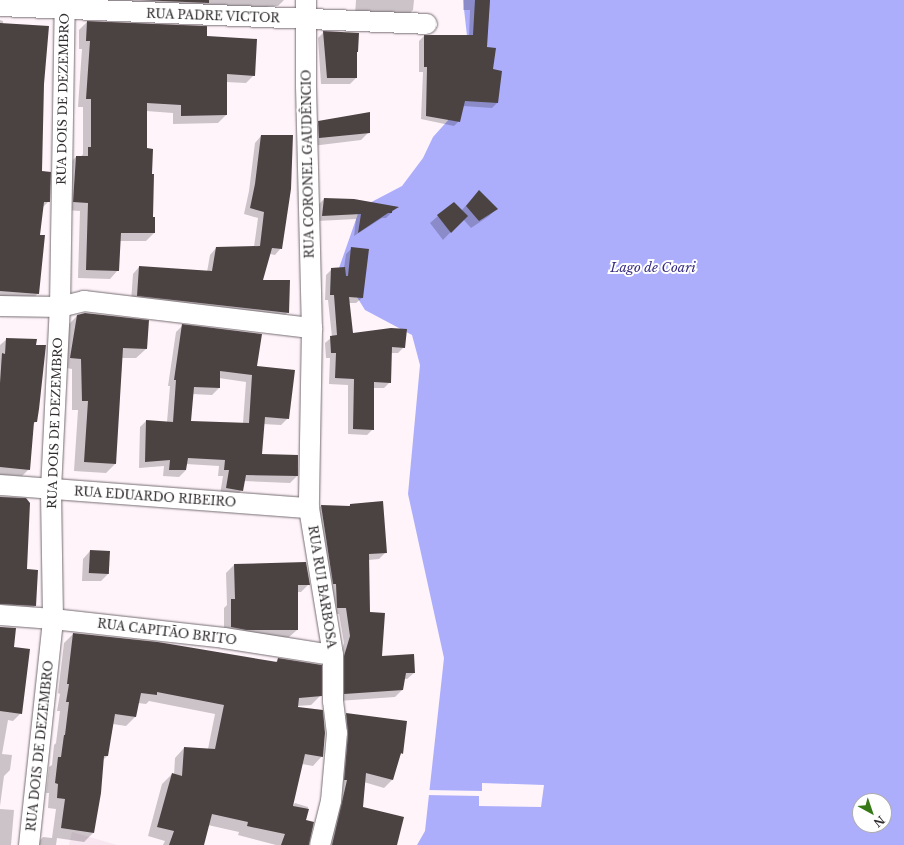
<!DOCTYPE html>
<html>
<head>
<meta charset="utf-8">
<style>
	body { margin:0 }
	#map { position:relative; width:904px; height:845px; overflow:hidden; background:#fef4fa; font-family:"Libre Baskerville",serif }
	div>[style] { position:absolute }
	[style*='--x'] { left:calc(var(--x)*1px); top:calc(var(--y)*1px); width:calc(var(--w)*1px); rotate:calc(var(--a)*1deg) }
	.built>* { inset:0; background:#f8e6f0 }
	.water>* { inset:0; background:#adaefb }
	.pier>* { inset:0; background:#fef4fa }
	.shadow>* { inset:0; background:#0003 }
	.building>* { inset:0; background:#4b4242; transform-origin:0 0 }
	.roads { filter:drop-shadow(0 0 1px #756c71) drop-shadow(0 0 1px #756c71) }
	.minor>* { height:20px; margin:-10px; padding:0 10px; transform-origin:10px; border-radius:10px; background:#fff }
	span { translate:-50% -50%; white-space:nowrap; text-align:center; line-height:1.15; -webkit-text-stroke:4px #fff; paint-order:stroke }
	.street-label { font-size:12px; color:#332f31 }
	.water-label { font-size:13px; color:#372c82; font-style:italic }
	.north { position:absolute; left:852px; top:793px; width:40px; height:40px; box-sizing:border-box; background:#fff; border:1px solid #adacad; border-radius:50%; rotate:140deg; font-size:11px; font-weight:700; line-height:16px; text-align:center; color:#332f31 }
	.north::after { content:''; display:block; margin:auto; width:14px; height:18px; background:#367817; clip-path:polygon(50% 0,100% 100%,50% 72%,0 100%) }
</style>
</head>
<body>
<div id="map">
	<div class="built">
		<i style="clip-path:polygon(72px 832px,117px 845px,69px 845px)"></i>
	</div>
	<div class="water">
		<i style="clip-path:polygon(evenodd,463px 0,904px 0,904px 845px,417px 845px,425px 831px,444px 658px,408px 494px,420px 365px,412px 335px,365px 310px,339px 268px,360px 208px,402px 186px,423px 158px,433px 137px,460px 107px,471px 72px,463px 0,860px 801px,884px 801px,884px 825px,860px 825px,860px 801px)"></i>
	</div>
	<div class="pier">
		<i style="clip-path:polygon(482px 783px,544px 785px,541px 807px,479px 806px,479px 796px,426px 795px,427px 790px,482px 791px)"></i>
	</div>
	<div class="shadow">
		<i style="clip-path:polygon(85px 0,284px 0,278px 6px,269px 6px,265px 10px)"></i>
		<i style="clip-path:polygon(356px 0,414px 0,413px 10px,406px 17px,355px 15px)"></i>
		<i style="clip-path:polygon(464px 0,490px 0,486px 48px,492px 70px,497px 103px,492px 108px,463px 106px,459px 121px,454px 126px,421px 119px,423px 72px,419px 72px,419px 41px,424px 36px,469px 36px,470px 10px,463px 10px)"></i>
		<i style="clip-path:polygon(0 20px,3px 21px,3px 24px,43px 84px,41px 172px,49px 201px,42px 208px,39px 236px,38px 293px,31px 301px,0 299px)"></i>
		<i style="clip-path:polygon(87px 22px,205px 37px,254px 75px,246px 83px,226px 82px,226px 115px,218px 123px,173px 124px,173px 113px,146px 111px,146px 149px,154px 233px,146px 241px,120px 241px,118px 270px,110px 279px,78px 278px,80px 211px,66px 210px,68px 165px,76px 157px,81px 157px,83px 154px,83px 107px,78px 107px,82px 49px,79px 49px,79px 30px)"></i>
		<i style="clip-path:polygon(324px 32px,356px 53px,356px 78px,350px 84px,321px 84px,318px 38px)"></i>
		<i style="clip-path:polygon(319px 123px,369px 132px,361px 140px,312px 146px,311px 131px)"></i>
		<i style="clip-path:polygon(261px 136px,281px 248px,275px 255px,270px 254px,262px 280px,288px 312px,281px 319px,131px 302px,133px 274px,139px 267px,207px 272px,210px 255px,216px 248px,254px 247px,258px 218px,244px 214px,249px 191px,255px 143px)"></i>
		<i style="clip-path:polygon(479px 191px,496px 209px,489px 216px,471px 228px,463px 219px,443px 240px,430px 223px,438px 216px,461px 211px)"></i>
		<i style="clip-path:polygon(324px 199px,397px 207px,386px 218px,382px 218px,354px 236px,356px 219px,317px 221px,319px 204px)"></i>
		<i style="clip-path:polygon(352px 248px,362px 298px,356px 303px,348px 303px,352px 334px,404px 347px,398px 353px,391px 353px,390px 382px,384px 388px,373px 388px,373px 429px,367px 435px,348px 434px,348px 385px,329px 384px,330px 358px,326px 358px,325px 343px,332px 337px,328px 300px,325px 300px,326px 275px,332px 269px,344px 268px,346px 254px)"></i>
		<i style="clip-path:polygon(78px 315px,146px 349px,136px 358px,122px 358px,115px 464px,106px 473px,74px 471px,78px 410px,72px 410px,72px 369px,61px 367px,68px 325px)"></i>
		<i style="clip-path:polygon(evenodd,183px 325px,255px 367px,288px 418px,281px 425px,263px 424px,261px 454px,297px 476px,290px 483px,244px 481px,242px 490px,235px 497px,220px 495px,223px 476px,218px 476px,219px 466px,186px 464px,186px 470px,179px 477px,163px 476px,164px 466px,139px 468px,140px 427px,146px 421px,167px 422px,170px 386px,168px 386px,176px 332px,183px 325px,219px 378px,246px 382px,243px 423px,190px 422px,192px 394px,212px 395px,219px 388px,219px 378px)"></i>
		<i style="clip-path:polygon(7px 339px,36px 421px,33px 425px,29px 469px,22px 476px,2px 475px,0 476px,0 345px)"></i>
		<i style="clip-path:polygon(0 496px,26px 499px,26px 570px,35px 606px,28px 613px,0 611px)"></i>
		<i style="clip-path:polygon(350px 505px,386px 552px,379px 559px,368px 560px,369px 613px,381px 657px,414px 673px,407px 679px,404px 679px,402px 690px,395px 697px,338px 701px,338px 664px,344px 643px,339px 614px,330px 614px,314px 513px,321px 506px,348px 507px)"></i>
		<i style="clip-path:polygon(90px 551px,109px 573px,101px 581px,82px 581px,83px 559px)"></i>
		<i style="clip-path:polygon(234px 565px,309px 584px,301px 592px,297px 592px,297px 630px,289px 637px,237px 637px,224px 635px,224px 608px,227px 605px,226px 573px)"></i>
		<i style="clip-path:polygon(0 627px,15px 629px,13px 647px,21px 713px,13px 721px,8px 720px,2px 754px,12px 755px,10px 770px,4px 776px,0 806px)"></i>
		<i style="clip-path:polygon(73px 634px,275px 663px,278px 659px,320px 696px,311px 705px,297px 706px,322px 756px,313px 766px,302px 764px,292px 807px,295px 803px,308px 807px,302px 845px,276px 845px,238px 835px,239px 832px,208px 825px,202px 845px,163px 845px,165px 841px,148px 836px,162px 784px,172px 774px,174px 775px,175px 758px,184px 748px,208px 749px,215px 714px,149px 701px,146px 704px,138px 703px,135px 717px,126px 726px,113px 724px,107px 756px,103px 760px,93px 833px,84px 842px,57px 838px,56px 845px,36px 845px,43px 837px,52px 838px,56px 809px,48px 808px,49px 793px,46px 793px,49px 767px,52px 765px,54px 745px,56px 743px,60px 711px,57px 711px,60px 694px,58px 693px,64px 643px)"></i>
		<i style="clip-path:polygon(346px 714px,402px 753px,399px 756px,392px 780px,384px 788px,364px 782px,362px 808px,396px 845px,325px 845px,339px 722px)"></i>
		<i style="clip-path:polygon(0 809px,14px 810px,11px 845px,0 845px)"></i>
	</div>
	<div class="building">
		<i style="clip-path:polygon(140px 0,209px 0,209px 3px)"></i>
		<i style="clip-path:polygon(475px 0,490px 0,487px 47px,496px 48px,493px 69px,502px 71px,498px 103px,465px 101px,460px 122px,426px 116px,427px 67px,424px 67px,424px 35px,473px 35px)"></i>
		<i style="clip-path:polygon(87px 21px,207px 26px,207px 36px,257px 39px,255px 76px,227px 74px,227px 115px,181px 116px,181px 105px,147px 103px,147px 148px,153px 149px,152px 174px,154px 174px,153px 217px,155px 217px,155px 233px,121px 233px,119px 271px,86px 270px,88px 203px,73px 202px,76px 156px,88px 156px,88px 147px,91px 147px,91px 99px,86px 99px,90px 41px,86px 41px)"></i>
		<i style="clip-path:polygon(0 23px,49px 26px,44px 84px,42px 171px,51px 172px,50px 202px,44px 202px,40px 235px,45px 235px,39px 294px,0 291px)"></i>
		<i style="clip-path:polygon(323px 31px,359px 33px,358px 52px,357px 52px,357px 78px,327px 78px)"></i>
		<i style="clip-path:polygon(370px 112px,370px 133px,319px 138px,318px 121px)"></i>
		<i style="clip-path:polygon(261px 135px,293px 135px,291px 189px,282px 249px,272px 248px,263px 280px,290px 280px,289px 313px,137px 296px,139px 266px,212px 271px,216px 247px,260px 246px,264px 212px,250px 208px,255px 184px)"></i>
		<i style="clip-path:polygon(479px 190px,498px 209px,479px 221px,466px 206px)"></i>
		<i style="clip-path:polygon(324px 198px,354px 199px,399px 207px,392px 211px,392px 213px,388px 213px,358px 233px,361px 214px,322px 216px)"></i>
		<i style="clip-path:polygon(454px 202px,468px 216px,451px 233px,437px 215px)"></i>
		<i style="clip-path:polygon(351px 247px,369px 249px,363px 298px,349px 297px,353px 333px,391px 328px,407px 329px,405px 348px,392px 347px,391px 383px,374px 382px,374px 430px,353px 429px,354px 379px,335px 378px,336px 353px,331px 353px,330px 336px,337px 335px,334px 295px,330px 295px,331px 268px,345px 267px,346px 276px,348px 276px)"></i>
		<i style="clip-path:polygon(85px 313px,149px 320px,147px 349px,123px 348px,116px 464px,84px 462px,88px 401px,82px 401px,81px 359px,70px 358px,77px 315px)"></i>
		<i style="clip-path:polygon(evenodd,182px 324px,262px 334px,257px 366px,295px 370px,289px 419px,265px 417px,262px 454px,298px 455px,298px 476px,246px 475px,243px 491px,226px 488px,229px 470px,224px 470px,225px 460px,188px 458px,186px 470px,169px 470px,170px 460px,145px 462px,146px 420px,173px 422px,176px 380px,174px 380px,182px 324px,220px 371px,252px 375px,249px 423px,191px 421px,194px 387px,220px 388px,220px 371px)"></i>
		<i style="clip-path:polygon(6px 338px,37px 339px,36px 345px,46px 345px,39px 409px,37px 422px,34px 422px,30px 470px,0 467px,0 383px,2px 353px,5px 354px)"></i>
		<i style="clip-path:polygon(0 497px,26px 498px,30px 503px,27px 569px,38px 570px,36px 606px,0 604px)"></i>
		<i style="clip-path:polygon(383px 501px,387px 553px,369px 554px,370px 612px,385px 613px,382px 656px,414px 654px,415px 673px,406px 673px,403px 690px,344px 694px,344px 656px,350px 636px,346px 608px,337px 608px,336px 584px,333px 584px,321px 505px,350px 506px,350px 504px)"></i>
		<i style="left:90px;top:550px;width:20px;height:23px;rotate:3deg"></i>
		<i style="clip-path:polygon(306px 562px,310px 585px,298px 585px,298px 630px,246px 630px,231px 627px,231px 599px,235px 599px,234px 564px)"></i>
		<i style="clip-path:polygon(0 627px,16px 628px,14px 647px,30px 649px,22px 714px,0 711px)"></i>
		<i style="clip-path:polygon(73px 633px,158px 642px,277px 662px,278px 658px,322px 665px,322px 696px,299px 698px,298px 707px,323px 710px,325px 733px,323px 757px,305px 754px,293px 806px,309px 809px,306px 820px,314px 822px,309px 845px,281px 845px,285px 834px,247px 826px,248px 822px,212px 814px,204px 845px,169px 845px,174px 831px,157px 827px,172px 773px,182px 776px,184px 747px,215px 749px,224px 705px,157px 692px,157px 695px,141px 693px,136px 717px,115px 714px,108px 756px,104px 756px,101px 793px,94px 833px,61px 828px,65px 799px,57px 798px,58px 784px,55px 783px,58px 757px,61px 757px,64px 735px,65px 735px,69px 702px,66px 702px,69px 684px,67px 684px)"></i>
		<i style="clip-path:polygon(346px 713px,407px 721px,403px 754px,401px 753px,393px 780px,366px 773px,363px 807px,404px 817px,397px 845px,332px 845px,347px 780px,344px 780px,348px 734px)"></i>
	</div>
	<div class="roads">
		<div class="minor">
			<i style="--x:306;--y:0;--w:86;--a:90"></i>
			<i style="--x:306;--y:86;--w:242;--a:88.6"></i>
			<i style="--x:312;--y:328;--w:180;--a:91"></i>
			<i style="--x:309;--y:508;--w:149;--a:80.7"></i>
			<i style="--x:333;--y:655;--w:46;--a:90"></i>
			<i style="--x:333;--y:701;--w:32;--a:83"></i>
			<i style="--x:337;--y:733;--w:68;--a:95"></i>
			<i style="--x:331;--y:801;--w:45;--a:104"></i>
			<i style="--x:0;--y:6;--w:427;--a:2.4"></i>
			<i style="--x:0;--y:306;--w:60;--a:1"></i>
			<i style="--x:60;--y:307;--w:25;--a:-14"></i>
			<i style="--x:84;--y:301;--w:230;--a:6.8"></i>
			<i style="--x:0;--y:485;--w:310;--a:4.3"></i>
			<i style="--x:0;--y:615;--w:53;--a:4.3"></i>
			<i style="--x:53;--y:619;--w:172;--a:6.3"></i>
			<i style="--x:224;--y:638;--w:110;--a:8.9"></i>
			<i style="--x:29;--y:845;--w:227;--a:-83.9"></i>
			<i style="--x:53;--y:619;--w:130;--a:-90.9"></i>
			<i style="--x:51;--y:489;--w:182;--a:-87.2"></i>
			<i style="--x:60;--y:307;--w:307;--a:-89.1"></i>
		</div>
	</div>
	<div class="street-label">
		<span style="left:213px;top:16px;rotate:2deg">RUA PADRE VICTOR</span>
		<span style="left:63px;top:99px;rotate:-89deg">RUA DOIS DE DEZEMBRO</span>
		<span style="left:308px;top:164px;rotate:-91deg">RUA CORONEL GAUDÊNCIO</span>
		<span style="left:55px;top:423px;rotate:-88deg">RUA DOIS DE DEZEMBRO</span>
		<span style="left:155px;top:497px;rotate:4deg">RUA EDUARDO RIBEIRO</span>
		<span style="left:322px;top:587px;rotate:81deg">RUA RUI BARBOSA</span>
		<span style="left:167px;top:632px;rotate:7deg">RUA CAPITÃO BRITO</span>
		<span style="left:40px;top:746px;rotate:-84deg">RUA DOIS DE DEZEMBRO</span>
	</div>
	<div class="water-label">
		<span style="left:653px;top:268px">Lago de Coari</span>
	</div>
	<div class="north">N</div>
</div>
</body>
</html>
